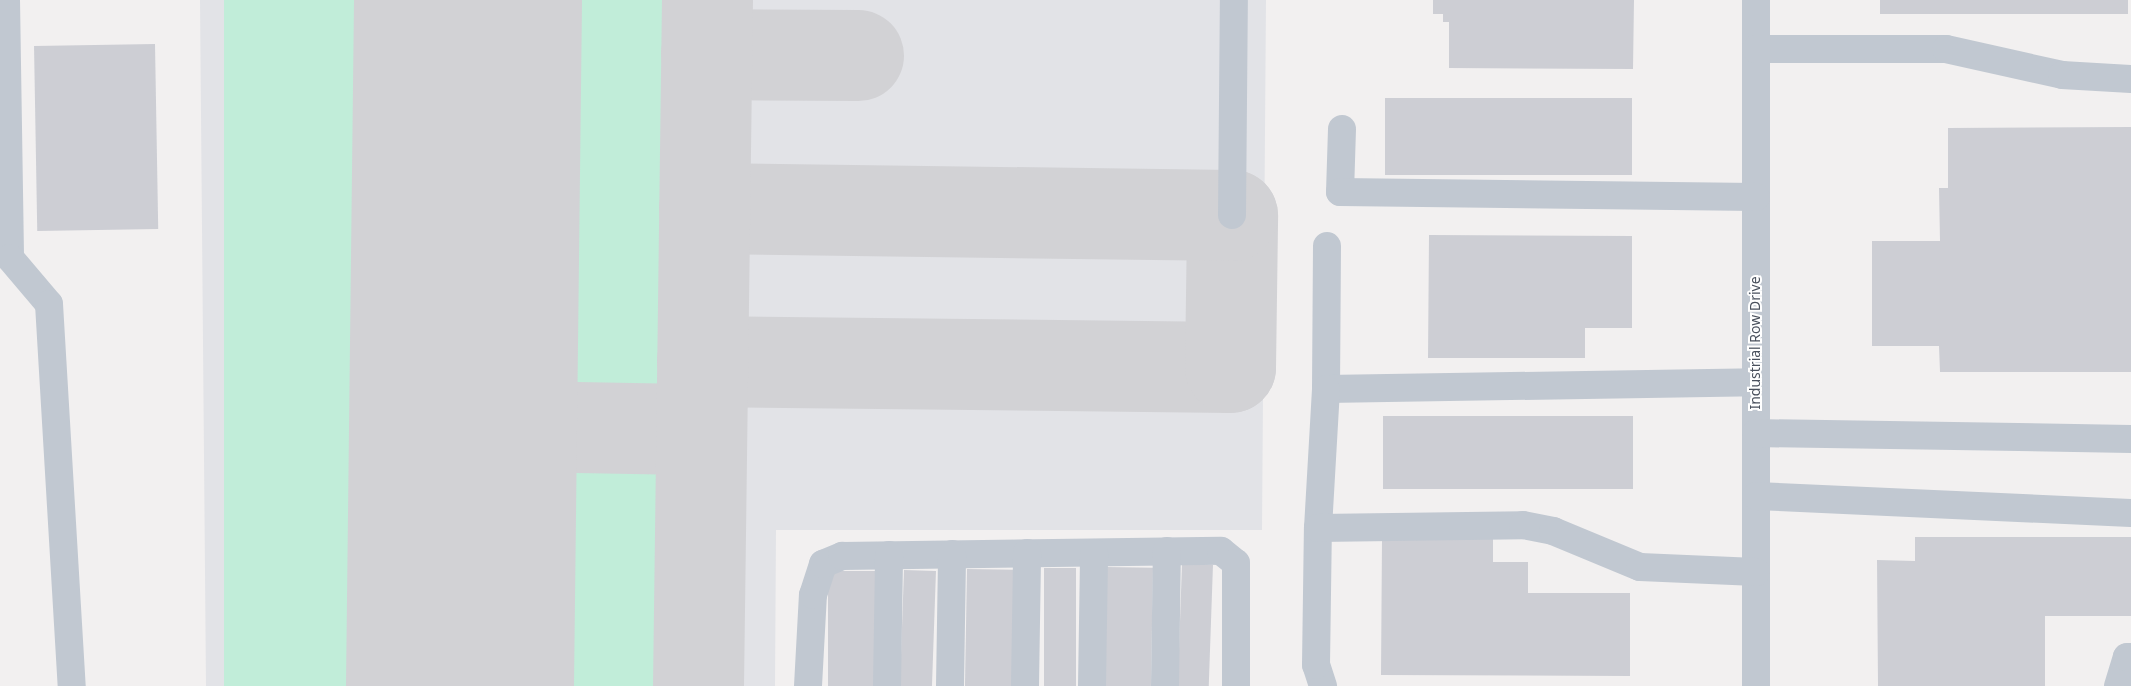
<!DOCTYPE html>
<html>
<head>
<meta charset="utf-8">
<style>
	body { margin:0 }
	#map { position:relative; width:2131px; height:686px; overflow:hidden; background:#f2f0f0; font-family:"Noto Sans",sans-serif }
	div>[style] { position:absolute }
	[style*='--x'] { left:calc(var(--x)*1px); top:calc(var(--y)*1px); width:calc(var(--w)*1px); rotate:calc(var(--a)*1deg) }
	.airport>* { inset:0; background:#e2e3e7 }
	.green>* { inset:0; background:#c1edd9; transform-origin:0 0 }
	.taxiway>* { height:91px; margin:-45.5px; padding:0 45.5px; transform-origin:45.5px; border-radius:45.5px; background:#d2d2d5 }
	.runway>* { height:228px; margin:-114px; padding:0 114px; transform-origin:114px; border-radius:114px; background:#d2d2d5 }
	.building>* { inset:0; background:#cdced4; transform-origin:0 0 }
	.minor>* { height:28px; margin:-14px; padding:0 14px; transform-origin:14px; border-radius:14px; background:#c1c8d1 }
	span { translate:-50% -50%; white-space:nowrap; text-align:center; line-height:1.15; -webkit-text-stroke:4px #fff; paint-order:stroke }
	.street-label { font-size:14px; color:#49505c }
</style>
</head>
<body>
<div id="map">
	<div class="airport">
		<i style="clip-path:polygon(200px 0,1266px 0,1262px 530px,776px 530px,775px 686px,206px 686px)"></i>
	</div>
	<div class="green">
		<i style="left:224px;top:0;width:192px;height:686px"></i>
		<i style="clip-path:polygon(515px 0,688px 0,684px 308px,667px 396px,578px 407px,510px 392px)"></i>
		<i style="clip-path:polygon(578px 446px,668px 461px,681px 551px,679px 686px,506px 686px,508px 457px)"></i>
	</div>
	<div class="taxiway">
		<i style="--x:706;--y:54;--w:152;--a:0.4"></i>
		<i style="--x:702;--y:361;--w:528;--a:0.65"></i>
		<i style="--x:1230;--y:367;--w:152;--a:-89.2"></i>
		<i style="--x:1232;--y:215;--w:528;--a:-179.24"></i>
		<i style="--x:463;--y:425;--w:238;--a:1"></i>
		<i style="--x:698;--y:686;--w:686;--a:-89.25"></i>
	</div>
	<div class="runway">
		<i style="--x:460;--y:686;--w:686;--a:-89.33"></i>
	</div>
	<div class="building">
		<i style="clip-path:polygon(1433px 0,1634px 0,1633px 69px,1449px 68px,1449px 22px,1443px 22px,1443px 14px,1433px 14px)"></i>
		<i style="left:1880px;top:0;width:248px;height:14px"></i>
		<i style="left:155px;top:44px;width:185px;height:121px;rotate:89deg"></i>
		<i style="left:1385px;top:98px;width:247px;height:77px"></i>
		<i style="clip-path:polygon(2131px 127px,2131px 372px,1940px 372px,1939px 346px,1872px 346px,1872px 241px,1940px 241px,1939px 188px,1948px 188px,1948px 128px)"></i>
		<i style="clip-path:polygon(1429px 235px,1632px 236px,1632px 328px,1585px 328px,1585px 358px,1428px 358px)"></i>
		<i style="left:1383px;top:416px;width:250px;height:73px"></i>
		<i style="clip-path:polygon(1915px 537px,2131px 537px,2131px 616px,2045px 616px,2045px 686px,1878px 686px,1877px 560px,1915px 561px)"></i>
		<i style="clip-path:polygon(1382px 538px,1493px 539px,1493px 562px,1528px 562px,1528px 593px,1630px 593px,1630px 676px,1381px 675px)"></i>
		<i style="left:1182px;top:564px;width:31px;height:122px;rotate:2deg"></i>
		<i style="left:1106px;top:567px;width:47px;height:119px;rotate:1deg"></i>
		<i style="left:1044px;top:568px;width:32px;height:118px"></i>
		<i style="left:967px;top:569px;width:47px;height:117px;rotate:1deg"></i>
		<i style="left:904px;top:570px;width:32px;height:116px;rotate:2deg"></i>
		<i style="left:828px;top:571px;width:47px;height:115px"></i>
	</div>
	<div class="minor">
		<i style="--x:6;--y:0;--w:258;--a:89.1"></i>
		<i style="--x:10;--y:258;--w:60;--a:49.7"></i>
		<i style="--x:49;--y:304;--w:383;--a:86.6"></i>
		<i style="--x:1756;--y:0;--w:686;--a:90"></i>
		<i style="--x:1756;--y:49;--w:190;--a:0"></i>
		<i style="--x:1946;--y:49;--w:119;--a:12.6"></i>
		<i style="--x:2062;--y:75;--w:69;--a:3.3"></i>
		<i style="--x:1342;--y:129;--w:63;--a:91.8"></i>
		<i style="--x:1340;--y:192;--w:416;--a:0.7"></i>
		<i style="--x:1232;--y:215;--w:215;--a:-89.5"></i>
		<i style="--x:1327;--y:246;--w:143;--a:90.4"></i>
		<i style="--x:1326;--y:389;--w:429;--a:-0.9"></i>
		<i style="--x:1756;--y:433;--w:375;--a:0.9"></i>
		<i style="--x:1756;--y:496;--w:375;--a:2.6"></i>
		<i style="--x:1318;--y:528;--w:139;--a:-86.7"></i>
		<i style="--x:808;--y:686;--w:91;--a:-86.9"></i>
		<i style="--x:813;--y:595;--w:33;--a:-72"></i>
		<i style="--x:823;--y:564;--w:21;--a:-23"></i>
		<i style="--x:842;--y:556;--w:379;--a:-0.8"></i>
		<i style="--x:1221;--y:551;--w:19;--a:39"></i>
		<i style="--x:1236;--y:563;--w:123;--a:90"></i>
		<i style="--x:887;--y:686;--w:131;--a:-89.1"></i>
		<i style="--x:950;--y:686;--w:132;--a:-89.1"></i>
		<i style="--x:1025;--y:686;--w:133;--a:-89.1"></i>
		<i style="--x:1092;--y:686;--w:133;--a:-89.1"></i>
		<i style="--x:1165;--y:686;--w:135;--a:-89.2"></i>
		<i style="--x:1323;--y:686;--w:22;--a:-108"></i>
		<i style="--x:1316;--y:665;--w:137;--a:-89.2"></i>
		<i style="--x:1318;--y:528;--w:205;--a:-0.8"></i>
		<i style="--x:1523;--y:525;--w:31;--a:11"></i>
		<i style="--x:1553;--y:531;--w:94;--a:22.5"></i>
		<i style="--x:1640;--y:567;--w:116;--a:2.5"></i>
		<i style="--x:2118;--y:686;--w:30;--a:-73"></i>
		<i style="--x:2127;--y:657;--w:4;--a:0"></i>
	</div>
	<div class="street-label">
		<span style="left:1755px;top:343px;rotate:-90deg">Industrial Row Drive</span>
	</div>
</div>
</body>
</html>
